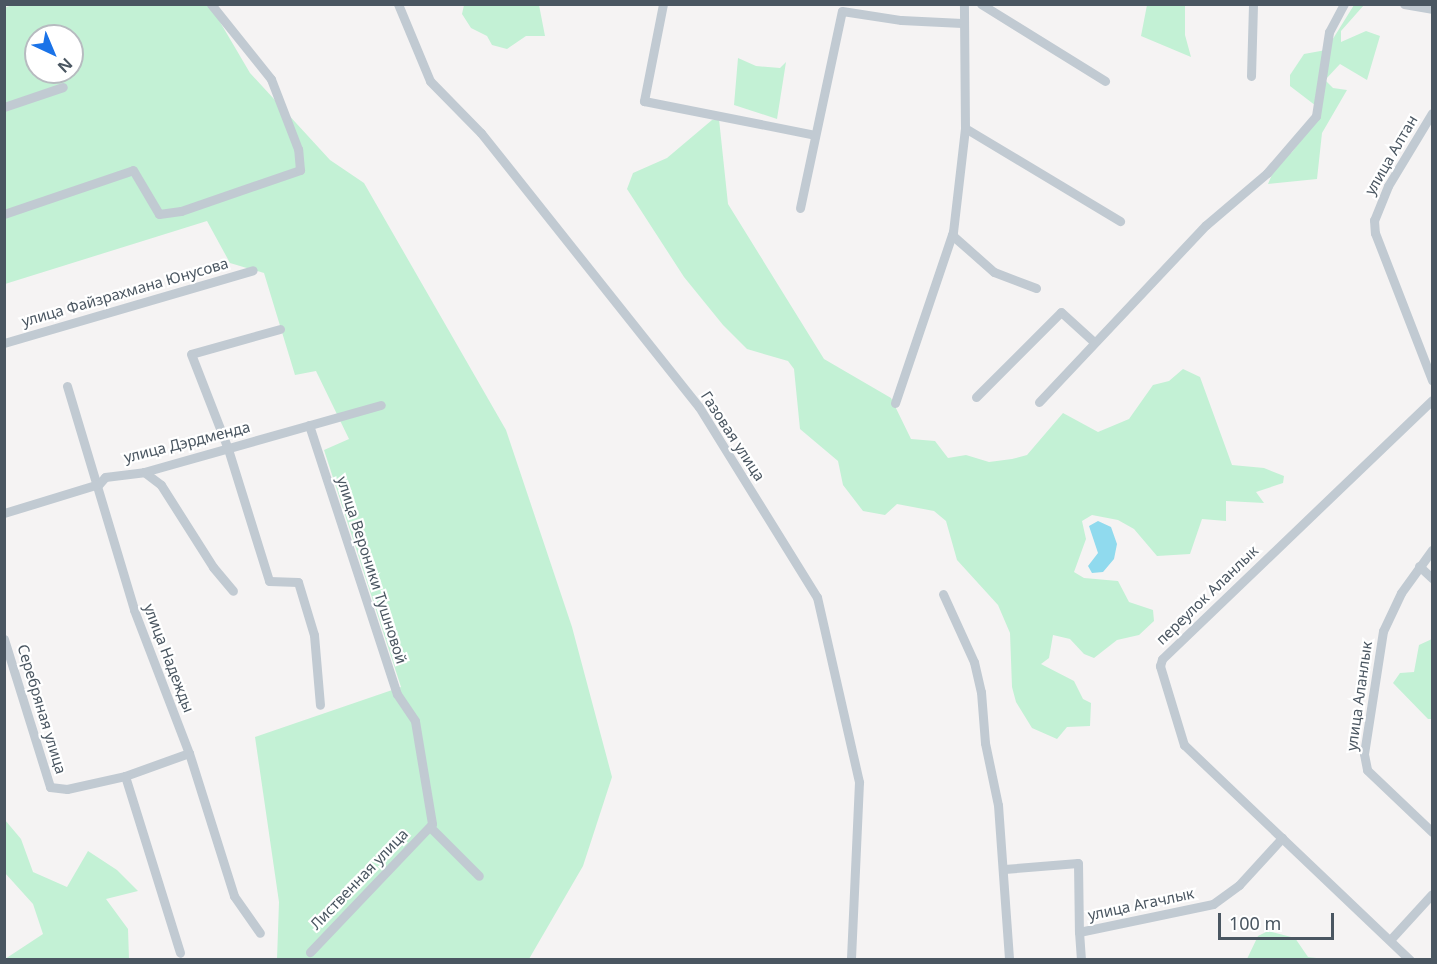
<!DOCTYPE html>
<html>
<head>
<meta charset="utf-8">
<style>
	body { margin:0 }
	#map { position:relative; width:1437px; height:964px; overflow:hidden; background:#f5f3f3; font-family:"Noto Sans",sans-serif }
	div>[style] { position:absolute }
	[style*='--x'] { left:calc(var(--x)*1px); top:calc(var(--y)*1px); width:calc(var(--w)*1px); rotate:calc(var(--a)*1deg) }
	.green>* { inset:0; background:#c3f1d5 }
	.water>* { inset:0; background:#90daee }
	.street>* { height:9px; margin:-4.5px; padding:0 4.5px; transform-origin:4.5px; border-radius:4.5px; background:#c1cad2 }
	span { translate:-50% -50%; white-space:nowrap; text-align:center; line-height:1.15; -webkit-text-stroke:4.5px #fff; paint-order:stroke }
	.street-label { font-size:15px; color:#4a5661 }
	.frame { position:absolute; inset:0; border:6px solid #4a5661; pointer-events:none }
	.north { position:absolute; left:24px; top:24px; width:60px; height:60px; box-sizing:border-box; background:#fff; border:2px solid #b7bbc0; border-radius:50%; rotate:136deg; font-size:16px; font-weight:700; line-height:24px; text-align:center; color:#4a5661 }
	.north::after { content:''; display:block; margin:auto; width:21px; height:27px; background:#1a73e8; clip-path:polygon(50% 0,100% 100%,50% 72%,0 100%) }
	.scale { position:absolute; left:1218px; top:913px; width:116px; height:27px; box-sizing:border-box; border:3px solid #4a5661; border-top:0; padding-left:8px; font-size:18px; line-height:21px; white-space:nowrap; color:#4a5661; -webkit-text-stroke:4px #fff; paint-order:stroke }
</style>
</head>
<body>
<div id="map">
	<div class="green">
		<i style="clip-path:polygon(evenodd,15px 4px,210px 5px,250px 73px,330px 160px,364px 183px,506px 430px,572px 627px,612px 777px,583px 866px,529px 959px,277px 959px,279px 902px,255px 737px,401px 687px,324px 450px,349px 439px,316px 371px,295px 375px,264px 273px,230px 263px,207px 221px,5px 284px,4px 8px,15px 4px,36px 36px,72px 36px,72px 72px,36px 72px,36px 36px)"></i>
		<i style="clip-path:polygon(464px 5px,539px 5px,545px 36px,526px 36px,507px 49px,492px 45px,487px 36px,471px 28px,462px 14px)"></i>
		<i style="clip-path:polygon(1147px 5px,1185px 5px,1185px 35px,1191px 57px,1141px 36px)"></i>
		<i style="clip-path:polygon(1354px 5px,1364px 5px,1341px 31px,1341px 42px,1366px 31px,1380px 36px,1367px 80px,1340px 64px,1325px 80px,1333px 88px,1347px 90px,1322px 133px,1317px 179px,1268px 184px,1278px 160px,1292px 152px,1317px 120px,1320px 109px,1290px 86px,1290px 75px,1304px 54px,1326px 50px)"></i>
		<i style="clip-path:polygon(738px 58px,756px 66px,780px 68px,786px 62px,777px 119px,734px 105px)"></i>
		<i style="clip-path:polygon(719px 119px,728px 204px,824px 359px,891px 398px,911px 439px,935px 441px,948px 458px,966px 455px,989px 462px,1012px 459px,1027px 455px,1063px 413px,1098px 432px,1129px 419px,1153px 385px,1169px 381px,1183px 369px,1200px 377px,1232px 465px,1264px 468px,1284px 476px,1283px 483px,1256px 492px,1264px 503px,1226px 501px,1226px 521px,1202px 519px,1190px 554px,1157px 556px,1134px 529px,1118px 520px,1092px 515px,1082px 521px,1086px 539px,1074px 572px,1084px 578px,1118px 581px,1129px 602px,1153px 610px,1154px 621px,1139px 635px,1117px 640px,1094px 658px,1084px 654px,1070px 639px,1053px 635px,1049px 658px,1041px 664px,1074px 681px,1083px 699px,1091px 703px,1090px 726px,1067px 727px,1057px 739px,1032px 728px,1016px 702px,1012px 687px,1010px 633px,998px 605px,957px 560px,946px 521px,934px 511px,897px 504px,885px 515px,863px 511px,843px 485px,838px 461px,800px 429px,794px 369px,788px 361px,747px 349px,723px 325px,684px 277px,627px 189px,633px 173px,667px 158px,712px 120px)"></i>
		<i style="clip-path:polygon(1432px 639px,1432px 719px,1428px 719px,1393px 683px,1400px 673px,1414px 672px,1419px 645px)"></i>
		<i style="clip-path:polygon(5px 820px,21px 839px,33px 872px,67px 887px,88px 851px,117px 870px,138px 891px,106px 899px,128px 929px,129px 959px,5px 959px,43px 934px,33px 904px,5px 873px)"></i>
		<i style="clip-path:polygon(1268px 931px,1295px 938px,1308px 957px,1325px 959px,1247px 959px,1258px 936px)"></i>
	</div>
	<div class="water">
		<i style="clip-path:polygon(1098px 521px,1111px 527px,1117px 544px,1114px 559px,1103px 572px,1092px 573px,1088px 566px,1098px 553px,1089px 526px)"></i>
	</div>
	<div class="street">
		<i style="--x:398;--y:4;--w:83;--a:67.4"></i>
		<i style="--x:430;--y:81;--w:73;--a:45.6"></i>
		<i style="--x:481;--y:133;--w:350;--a:51.5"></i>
		<i style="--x:699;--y:407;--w:224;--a:58.2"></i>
		<i style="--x:817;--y:597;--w:190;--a:77.2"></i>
		<i style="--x:859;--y:782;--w:178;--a:92.6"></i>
		<i style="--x:663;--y:4;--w:99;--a:101.1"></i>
		<i style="--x:644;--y:101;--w:174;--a:11.2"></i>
		<i style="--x:981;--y:4;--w:146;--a:31.8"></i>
		<i style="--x:1404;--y:4;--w:28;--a:10"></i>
		<i style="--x:1251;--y:76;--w:72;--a:-88.4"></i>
		<i style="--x:4;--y:107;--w:62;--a:-18.7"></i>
		<i style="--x:1432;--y:113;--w:85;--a:121.1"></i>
		<i style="--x:1388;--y:186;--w:37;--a:112"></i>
		<i style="--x:1374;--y:220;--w:13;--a:86"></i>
		<i style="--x:1375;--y:233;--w:158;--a:68.8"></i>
		<i style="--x:965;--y:128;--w:181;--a:31"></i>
		<i style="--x:800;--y:208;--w:201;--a:-78"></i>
		<i style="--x:842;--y:11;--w:60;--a:8.7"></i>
		<i style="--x:901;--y:20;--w:61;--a:2.8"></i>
		<i style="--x:4;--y:214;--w:136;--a:-18.8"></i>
		<i style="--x:133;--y:170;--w:51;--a:59.4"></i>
		<i style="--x:159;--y:214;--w:22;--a:-8"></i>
		<i style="--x:181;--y:211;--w:126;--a:-19"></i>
		<i style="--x:300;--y:170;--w:21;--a:-95"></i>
		<i style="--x:298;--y:149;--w:75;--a:-111.1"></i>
		<i style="--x:271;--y:79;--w:96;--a:-128.7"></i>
		<i style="--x:952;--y:235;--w:56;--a:41.4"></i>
		<i style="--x:994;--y:272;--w:45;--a:20.9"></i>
		<i style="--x:280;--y:329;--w:92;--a:164.3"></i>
		<i style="--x:191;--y:354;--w:102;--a:68.7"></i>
		<i style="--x:228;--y:449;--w:138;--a:72.7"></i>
		<i style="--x:269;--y:581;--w:29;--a:2"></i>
		<i style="--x:298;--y:582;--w:55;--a:73.2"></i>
		<i style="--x:314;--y:635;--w:70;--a:85.1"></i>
		<i style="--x:4;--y:343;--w:259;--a:-16.3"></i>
		<i style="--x:67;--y:386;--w:234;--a:73.3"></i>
		<i style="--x:134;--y:610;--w:153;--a:69"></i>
		<i style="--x:189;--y:753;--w:150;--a:72.5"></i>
		<i style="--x:234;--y:896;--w:45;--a:54.9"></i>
		<i style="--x:976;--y:397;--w:120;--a:-45"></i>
		<i style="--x:1061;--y:312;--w:45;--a:42.3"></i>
		<i style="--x:1039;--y:402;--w:243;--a:-46.7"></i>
		<i style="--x:1206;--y:225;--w:80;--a:-40.4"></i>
		<i style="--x:1267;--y:173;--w:75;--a:-49.3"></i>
		<i style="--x:1316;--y:116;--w:85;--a:-81.2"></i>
		<i style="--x:1329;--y:32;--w:32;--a:-62"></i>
		<i style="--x:895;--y:403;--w:181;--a:-71.3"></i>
		<i style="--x:953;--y:232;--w:105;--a:-83.4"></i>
		<i style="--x:965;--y:128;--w:124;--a:-90.5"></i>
		<i style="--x:309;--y:425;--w:283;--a:71.9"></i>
		<i style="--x:397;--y:694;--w:32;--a:56"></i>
		<i style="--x:415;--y:721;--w:104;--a:80.6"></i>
		<i style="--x:432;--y:824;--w:177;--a:133.6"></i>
		<i style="--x:144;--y:472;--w:21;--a:37"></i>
		<i style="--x:161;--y:485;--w:97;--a:57.6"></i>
		<i style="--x:213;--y:567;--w:31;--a:50"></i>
		<i style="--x:4;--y:513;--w:99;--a:-17"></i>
		<i style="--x:99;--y:484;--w:9;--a:-49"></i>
		<i style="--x:105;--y:477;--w:39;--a:-7"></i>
		<i style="--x:144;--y:472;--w:246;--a:-15.8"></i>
		<i style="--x:1432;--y:550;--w:53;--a:125.8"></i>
		<i style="--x:1401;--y:593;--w:42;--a:115.3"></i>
		<i style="--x:1383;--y:631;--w:124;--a:98.8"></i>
		<i style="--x:1364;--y:754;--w:16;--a:79"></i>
		<i style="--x:1367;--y:770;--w:90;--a:43.6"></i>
		<i style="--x:1419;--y:566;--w:18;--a:43"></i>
		<i style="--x:943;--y:594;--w:75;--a:65.5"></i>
		<i style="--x:974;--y:662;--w:31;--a:77"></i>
		<i style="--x:981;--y:692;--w:51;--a:85.5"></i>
		<i style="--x:985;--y:743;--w:63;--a:78.2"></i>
		<i style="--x:998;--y:805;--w:155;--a:85.9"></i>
		<i style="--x:4;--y:639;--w:155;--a:72.7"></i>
		<i style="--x:50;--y:787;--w:17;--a:7"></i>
		<i style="--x:67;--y:789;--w:59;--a:-12.6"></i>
		<i style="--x:125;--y:776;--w:68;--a:-19.8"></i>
		<i style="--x:125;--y:776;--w:185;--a:72.7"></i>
		<i style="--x:430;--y:827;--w:69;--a:45"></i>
		<i style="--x:1004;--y:869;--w:74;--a:-4.6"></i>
		<i style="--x:1078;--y:863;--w:69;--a:89.2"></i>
		<i style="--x:1390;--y:940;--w:62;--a:-47.6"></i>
		<i style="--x:1081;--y:960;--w:28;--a:-94"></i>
		<i style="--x:1079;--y:932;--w:137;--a:-11.8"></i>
		<i style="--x:1213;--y:904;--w:32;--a:-36"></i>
		<i style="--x:1239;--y:885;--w:64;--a:-47.5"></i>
		<i style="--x:1410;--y:960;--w:312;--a:-136.4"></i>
		<i style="--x:1184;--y:745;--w:83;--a:-106.9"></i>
		<i style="--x:1160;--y:666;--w:7;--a:-74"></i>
		<i style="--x:1162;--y:659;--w:374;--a:-43.8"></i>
	</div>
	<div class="street-label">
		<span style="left:1391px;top:155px;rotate:-60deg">улица Алтан</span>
		<span style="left:125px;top:292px;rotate:-16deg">улица Файзрахмана Юнусова</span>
		<span style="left:733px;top:436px;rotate:57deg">Газовая улица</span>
		<span style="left:187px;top:442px;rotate:-14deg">улица Дэрдменда</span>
		<span style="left:372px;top:570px;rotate:72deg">улица Вероники Тушновой</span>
		<span style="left:1207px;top:595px;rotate:-44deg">переулок Аланлык</span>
		<span style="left:169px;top:658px;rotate:69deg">улица Надежды</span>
		<span style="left:1359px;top:696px;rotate:-82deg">улица Аланлык</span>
		<span style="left:42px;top:709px;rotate:73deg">Серебряная улица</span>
		<span style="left:359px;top:879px;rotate:-46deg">Лиственная улица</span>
		<span style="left:1141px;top:904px;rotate:-12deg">улица Агачлык</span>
	</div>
	<div class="frame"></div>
	<div class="north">N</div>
	<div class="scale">100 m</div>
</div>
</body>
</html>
